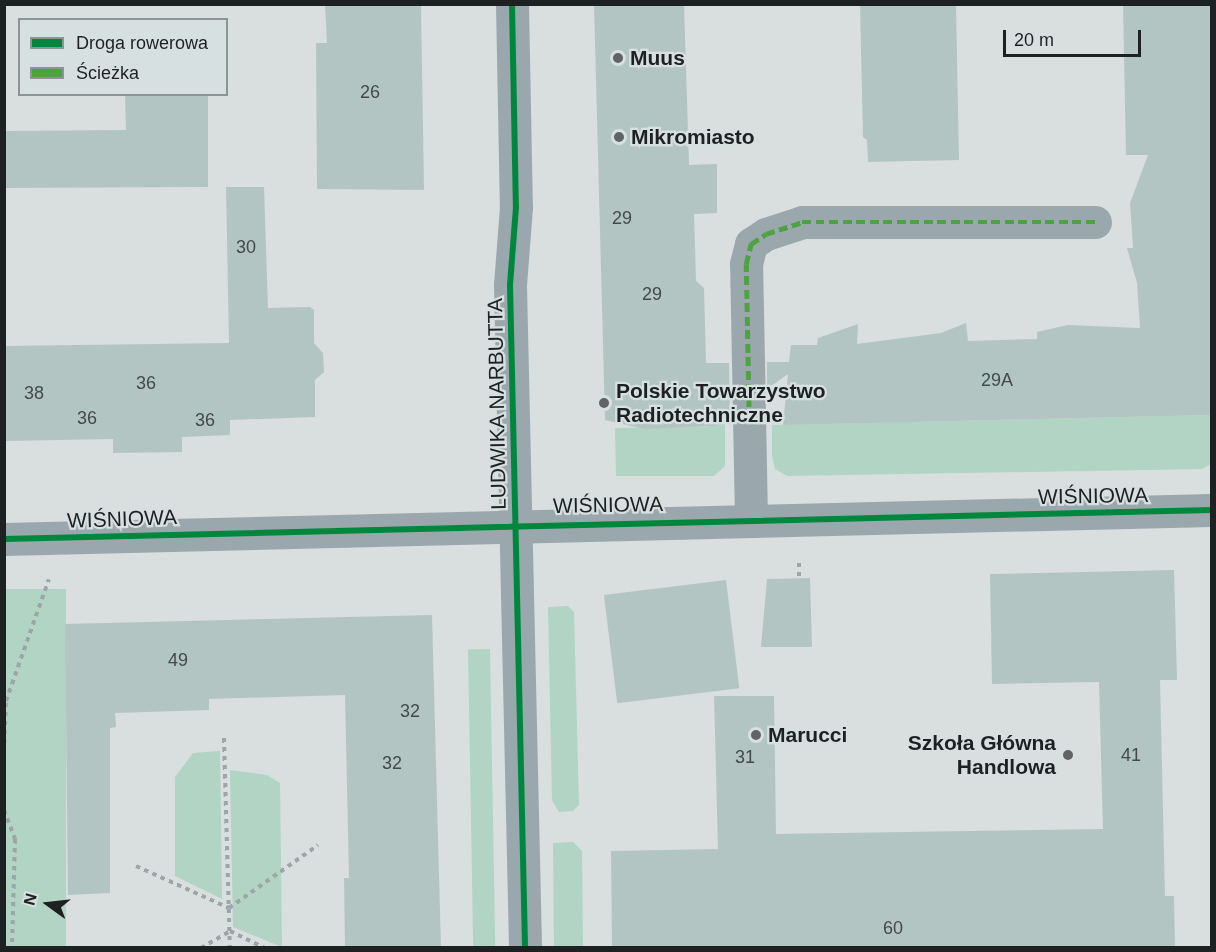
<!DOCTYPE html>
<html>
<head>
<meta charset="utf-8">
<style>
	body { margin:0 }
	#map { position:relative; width:1216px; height:952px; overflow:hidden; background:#d9dedf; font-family:Helvetica,sans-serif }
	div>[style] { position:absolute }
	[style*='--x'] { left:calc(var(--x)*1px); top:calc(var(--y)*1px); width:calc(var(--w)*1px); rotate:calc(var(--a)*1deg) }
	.green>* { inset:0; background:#b1d4c4; transform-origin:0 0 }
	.building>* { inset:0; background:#b3c5c2; transform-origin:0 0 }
	.path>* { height:4px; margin-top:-2px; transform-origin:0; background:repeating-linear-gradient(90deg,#9ca5a8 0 4.5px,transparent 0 9px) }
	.minor>* { height:33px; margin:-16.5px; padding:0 16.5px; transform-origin:16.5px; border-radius:16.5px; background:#9aa8ad }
	.quiet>* { height:4.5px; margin-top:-2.25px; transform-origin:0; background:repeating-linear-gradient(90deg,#4fa241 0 9px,transparent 0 13.5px) }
	.cycleway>* { height:6px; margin:-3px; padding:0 3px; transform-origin:3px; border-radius:3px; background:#00873e }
	.dots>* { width:16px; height:16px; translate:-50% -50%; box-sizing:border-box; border:3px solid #d7e0e1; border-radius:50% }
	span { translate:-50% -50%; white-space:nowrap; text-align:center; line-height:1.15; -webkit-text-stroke:4.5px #d7e0e1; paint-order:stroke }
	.number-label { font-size:18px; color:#434a49 }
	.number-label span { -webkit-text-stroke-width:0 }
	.poi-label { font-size:21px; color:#1e2121; font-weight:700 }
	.left { translate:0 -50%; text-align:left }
	.right { translate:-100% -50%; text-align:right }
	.street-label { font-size:21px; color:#1e2121 }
	.frame { position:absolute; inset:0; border:6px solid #1e2121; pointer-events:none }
	.legend { position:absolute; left:18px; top:18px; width:210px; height:78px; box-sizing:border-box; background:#d7e0e1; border:2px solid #8d9494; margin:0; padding:8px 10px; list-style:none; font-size:18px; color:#1e2121 }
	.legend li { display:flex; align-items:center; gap:12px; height:30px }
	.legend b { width:30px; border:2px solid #8d9494 }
	.north { position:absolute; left:18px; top:874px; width:60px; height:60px; -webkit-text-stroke:4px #d7e0e1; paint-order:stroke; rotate:285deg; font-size:16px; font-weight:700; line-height:24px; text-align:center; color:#1e2121 }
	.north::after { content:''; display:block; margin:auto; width:21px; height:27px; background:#1e2121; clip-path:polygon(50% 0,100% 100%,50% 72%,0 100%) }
	.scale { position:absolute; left:1003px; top:30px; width:138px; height:27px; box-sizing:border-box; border:3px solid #1e2121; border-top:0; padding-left:8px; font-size:18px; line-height:21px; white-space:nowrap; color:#1e2121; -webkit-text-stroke:4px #d7e0e1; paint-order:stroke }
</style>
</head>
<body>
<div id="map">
	<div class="green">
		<i style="clip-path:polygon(1211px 415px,1211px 464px,1202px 469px,787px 476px,775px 469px,772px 455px,772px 425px)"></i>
		<i style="clip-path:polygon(725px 420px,725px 466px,714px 476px,616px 476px,615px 428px,707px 427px)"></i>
		<i style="left:66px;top:589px;width:358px;height:62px;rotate:90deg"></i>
		<i style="clip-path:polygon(568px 606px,574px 612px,579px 805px,573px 811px,559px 812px,552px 800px,548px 607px)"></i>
		<i style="left:490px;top:649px;width:298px;height:22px;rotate:89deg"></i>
		<i style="clip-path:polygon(220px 751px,222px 899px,175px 876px,175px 777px,193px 753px)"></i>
		<i style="clip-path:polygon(230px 770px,267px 775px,280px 783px,282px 947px,233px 927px)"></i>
		<i style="clip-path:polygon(573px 842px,582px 851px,583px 947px,554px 947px,553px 843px)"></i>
	</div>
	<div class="building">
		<i style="clip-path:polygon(325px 4px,421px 4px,424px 190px,317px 189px,316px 43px,327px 43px)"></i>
		<i style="clip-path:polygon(594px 4px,684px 4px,689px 165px,717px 164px,717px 213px,694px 214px,696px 281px,704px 288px,706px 363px,729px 363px,730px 416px,716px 426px,644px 429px,605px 420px)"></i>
		<i style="clip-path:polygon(860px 4px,956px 4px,959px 160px,868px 162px,867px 140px,863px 137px)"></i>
		<i style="clip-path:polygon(1123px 4px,1212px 4px,1212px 415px,783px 425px,788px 374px,767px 389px,767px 362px,789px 362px,791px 345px,817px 345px,818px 338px,858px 324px,857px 344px,941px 333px,966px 323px,968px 341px,1037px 339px,1037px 332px,1068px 325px,1140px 328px,1137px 283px,1127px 248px,1133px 248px,1130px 203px,1148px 155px,1126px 155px)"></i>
		<i style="clip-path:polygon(125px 94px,208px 94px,208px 187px,4px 188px,4px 131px,126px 130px)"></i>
		<i style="clip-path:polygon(226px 187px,264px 187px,268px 308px,310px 307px,314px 310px,314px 343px,323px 353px,324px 372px,315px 380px,315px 417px,230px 420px,230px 435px,182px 437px,182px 452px,113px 453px,113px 439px,4px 441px,4px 346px,229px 343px)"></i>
		<i style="clip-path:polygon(1174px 570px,1177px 680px,1160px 680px,1165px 896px,1174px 896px,1175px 948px,612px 948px,611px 851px,718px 849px,714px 696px,774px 696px,776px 834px,1103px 829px,1099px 682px,992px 684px,990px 574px)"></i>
		<i style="clip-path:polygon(810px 578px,812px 647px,761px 647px,767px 579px)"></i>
		<i style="left:726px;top:580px;width:109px;height:123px;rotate:83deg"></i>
		<i style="clip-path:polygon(432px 615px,441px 948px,345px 948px,344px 878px,349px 878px,345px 695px,209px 699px,209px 710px,115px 713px,116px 727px,110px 728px,110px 893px,68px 895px,65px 624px)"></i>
	</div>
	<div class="path">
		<i style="--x:799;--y:576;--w:15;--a:-90"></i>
		<i style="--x:224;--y:738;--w:210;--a:88.4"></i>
		<i style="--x:4;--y:752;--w:51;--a:-87.8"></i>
		<i style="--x:6;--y:701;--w:129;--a:-70.6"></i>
		<i style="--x:4;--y:810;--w:31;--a:69"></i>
		<i style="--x:15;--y:839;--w:109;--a:91.6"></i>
		<i style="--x:136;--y:866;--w:102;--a:24.3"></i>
		<i style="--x:229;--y:908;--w:109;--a:-35.3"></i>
		<i style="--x:201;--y:948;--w:34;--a:-30"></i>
		<i style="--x:230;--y:931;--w:39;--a:26"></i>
	</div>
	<div class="minor">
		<i style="--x:512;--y:4;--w:203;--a:88.9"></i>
		<i style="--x:516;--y:207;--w:78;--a:94.4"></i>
		<i style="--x:510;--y:285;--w:663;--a:88.7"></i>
		<i style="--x:751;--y:519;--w:255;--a:-91.1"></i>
		<i style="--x:746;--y:264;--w:21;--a:-76"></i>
		<i style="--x:751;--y:244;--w:18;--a:-34"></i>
		<i style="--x:766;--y:234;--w:38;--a:-18"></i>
		<i style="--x:802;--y:222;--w:293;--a:0"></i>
		<i style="--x:4;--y:539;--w:1208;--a:-1.38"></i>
	</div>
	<div class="quiet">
		<i style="--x:749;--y:420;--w:156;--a:-91.1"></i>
		<i style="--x:746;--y:264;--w:21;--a:-76"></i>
		<i style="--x:751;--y:244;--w:18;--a:-34"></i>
		<i style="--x:766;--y:234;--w:38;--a:-18"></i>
		<i style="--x:802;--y:222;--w:293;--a:0"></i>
	</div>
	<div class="cycleway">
		<i style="--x:512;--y:4;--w:203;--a:88.9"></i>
		<i style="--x:516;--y:207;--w:78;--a:94.4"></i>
		<i style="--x:510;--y:285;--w:663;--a:88.7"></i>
		<i style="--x:4;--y:539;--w:1208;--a:-1.38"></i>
	</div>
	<div class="dots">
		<i style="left:618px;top:58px;background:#5f6364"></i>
		<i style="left:619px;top:137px;background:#5f6364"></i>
		<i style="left:604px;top:403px;background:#5f6364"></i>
		<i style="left:756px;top:735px;background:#5f6364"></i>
		<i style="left:1068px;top:755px;background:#5f6364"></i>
	</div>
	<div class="number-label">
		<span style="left:370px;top:92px">26</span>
		<span style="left:622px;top:218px">29</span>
		<span style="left:246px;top:247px">30</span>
		<span style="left:652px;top:294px">29</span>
		<span style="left:997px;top:380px">29A</span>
		<span style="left:146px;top:383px">36</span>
		<span style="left:34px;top:393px">38</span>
		<span style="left:87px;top:418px">36</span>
		<span style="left:205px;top:420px">36</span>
		<span style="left:178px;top:660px">49</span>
		<span style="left:410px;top:711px">32</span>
		<span style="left:1131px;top:755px">41</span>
		<span style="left:745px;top:757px">31</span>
		<span style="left:392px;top:763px">32</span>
		<span style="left:893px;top:928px">60</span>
	</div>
	<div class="poi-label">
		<span class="left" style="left:630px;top:58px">Muus</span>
		<span class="left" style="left:631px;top:137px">Mikromiasto</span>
		<span class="left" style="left:616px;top:403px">Polskie Towarzystwo<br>Radiotechniczne</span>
		<span class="left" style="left:768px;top:735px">Marucci</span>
		<span class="right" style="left:1056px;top:755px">Szkoła Główna<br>Handlowa</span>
	</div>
	<div class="street-label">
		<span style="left:497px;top:404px;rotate:-91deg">LUDWIKA NARBUTTA</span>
		<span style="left:1093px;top:496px;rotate:-1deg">WIŚNIOWA</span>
		<span style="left:608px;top:505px;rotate:-1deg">WIŚNIOWA</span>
		<span style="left:122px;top:519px;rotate:-2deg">WIŚNIOWA</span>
	</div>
	<div class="frame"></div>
	<ul class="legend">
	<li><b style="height:8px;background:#00873e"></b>Droga rowerowa</li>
	<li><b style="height:8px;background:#4fa241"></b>Ścieżka</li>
	</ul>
	<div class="north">N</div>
	<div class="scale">20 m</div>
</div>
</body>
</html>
